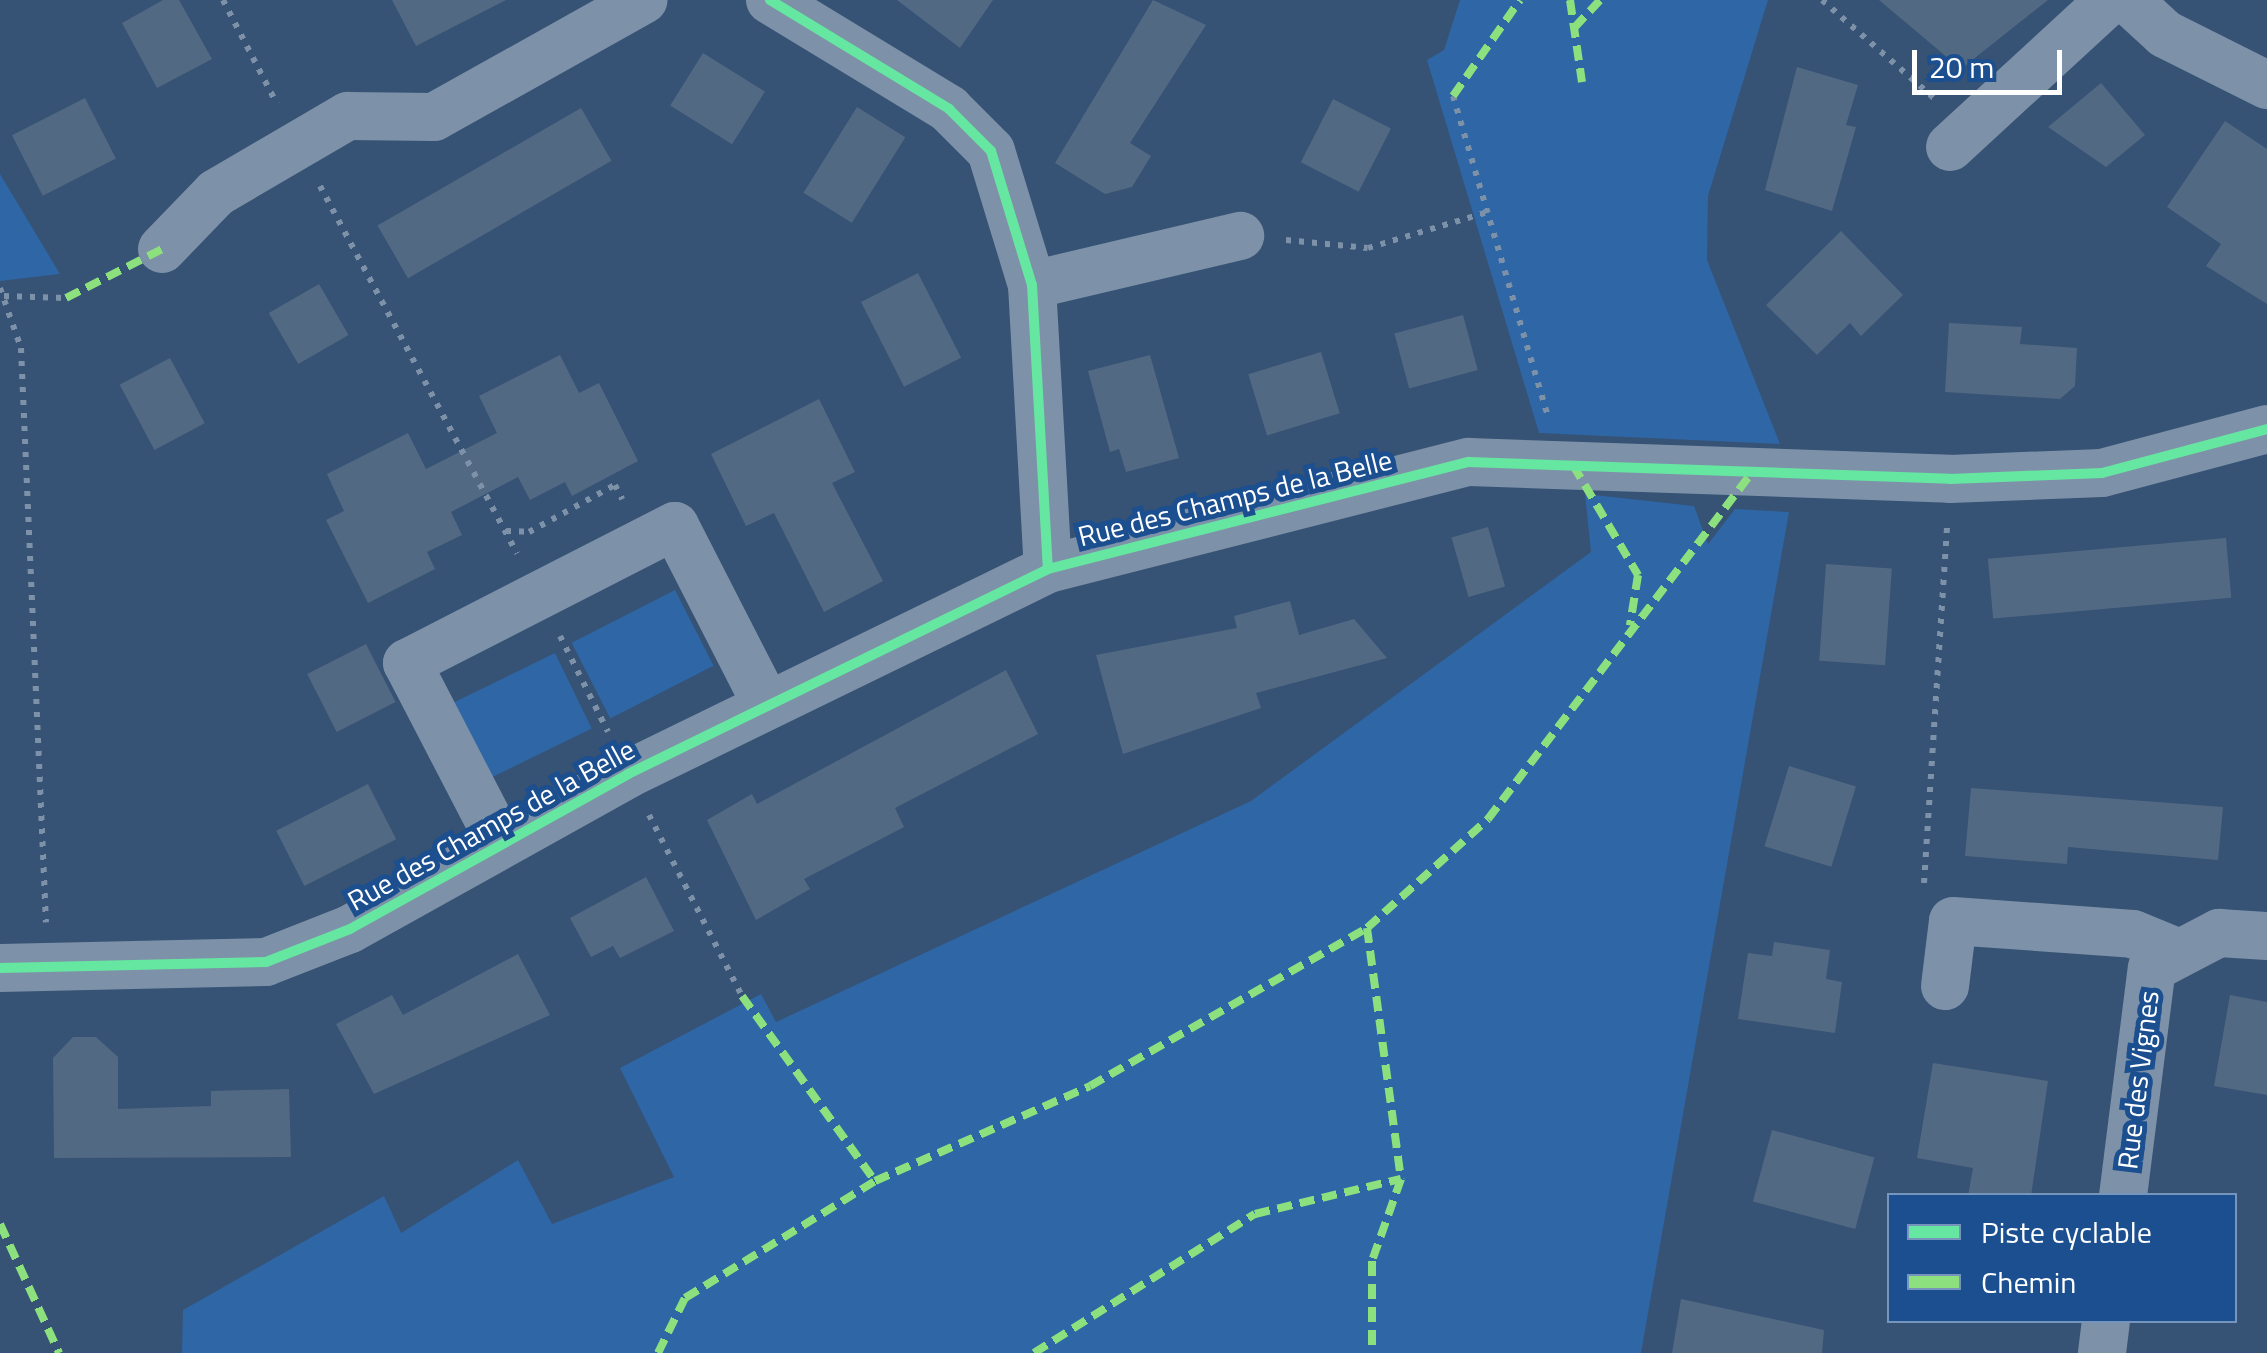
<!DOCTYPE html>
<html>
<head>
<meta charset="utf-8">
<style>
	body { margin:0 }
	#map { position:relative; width:2267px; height:1353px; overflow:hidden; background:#365274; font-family:"Titillium Web",sans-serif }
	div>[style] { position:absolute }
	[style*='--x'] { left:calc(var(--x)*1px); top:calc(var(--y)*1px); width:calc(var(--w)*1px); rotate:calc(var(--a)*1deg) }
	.green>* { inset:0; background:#2f66a5; transform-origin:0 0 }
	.building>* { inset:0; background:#526984; transform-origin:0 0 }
	.path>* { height:6px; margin-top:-3px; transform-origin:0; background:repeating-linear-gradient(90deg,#7d92a8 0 5px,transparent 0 13px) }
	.minor>* { height:48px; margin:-24px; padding:0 24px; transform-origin:24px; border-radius:24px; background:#7d92a8 }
	.quiet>* { height:8px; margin-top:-4px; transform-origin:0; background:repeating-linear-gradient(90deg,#8de07e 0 15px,transparent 0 23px) }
	.cycleway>* { height:10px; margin:-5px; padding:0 5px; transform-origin:5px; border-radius:5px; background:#66e7a1 }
	span { translate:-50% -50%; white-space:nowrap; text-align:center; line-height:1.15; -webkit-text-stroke:10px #1b4f8f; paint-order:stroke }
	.street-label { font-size:28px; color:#fff }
	.legend { position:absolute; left:1887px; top:1193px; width:350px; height:130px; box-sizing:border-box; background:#1b4f8f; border:2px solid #7695bc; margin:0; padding:12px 18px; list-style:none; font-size:30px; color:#fff }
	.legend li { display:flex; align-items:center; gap:20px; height:50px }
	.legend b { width:50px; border:2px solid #7695bc }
	.scale { position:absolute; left:1912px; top:50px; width:150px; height:45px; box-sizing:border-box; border:5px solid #fff; border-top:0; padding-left:12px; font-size:30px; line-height:35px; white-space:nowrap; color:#fff; -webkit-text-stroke:8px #1b4f8f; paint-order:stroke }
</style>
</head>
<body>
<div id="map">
	<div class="green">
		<i style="clip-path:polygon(1460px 0,1768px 0,1708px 196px,1707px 260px,1780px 444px,1539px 433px,1427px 60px,1444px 50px)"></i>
		<i style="clip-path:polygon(0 174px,60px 274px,0 281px)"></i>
		<i style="clip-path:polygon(1585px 494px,1694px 506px,1708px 544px,1735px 509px,1789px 512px,1641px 1353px,182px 1353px,183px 1310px,384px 1196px,401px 1233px,518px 1160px,552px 1224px,674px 1177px,620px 1068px,761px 994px,776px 1022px,1251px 801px,1591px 552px)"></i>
		<i style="left:675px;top:590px;width:85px;height:116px;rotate:63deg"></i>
		<i style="left:555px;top:653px;width:84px;height:118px;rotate:64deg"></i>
	</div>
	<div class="building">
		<i style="clip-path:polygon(163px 0,179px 0,212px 59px,157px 88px,122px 23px)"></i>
		<i style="clip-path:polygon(392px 0,506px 0,416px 46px)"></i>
		<i style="clip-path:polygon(897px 0,993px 0,960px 48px)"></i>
		<i style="clip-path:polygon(1153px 0,1206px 25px,1130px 143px,1151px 156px,1132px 187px,1105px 194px,1055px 163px)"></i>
		<i style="clip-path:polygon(1879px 0,2048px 0,1961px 69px)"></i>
		<i style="left:703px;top:53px;width:73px;height:62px;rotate:32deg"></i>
		<i style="clip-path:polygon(1797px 67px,1858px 85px,1846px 125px,1856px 127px,1832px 211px,1765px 190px)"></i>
		<i style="clip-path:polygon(2101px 83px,2145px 135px,2106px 167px,2048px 127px)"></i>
		<i style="left:85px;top:98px;width:68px;height:82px;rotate:63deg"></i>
		<i style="left:1333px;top:99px;width:65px;height:71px;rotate:27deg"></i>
		<i style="left:857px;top:107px;width:57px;height:101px;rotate:32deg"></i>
		<i style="left:581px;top:108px;width:61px;height:235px;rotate:60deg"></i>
		<i style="clip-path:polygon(2225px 121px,2267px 149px,2267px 304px,2206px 266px,2221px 244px,2167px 207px)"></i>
		<i style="clip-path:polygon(1841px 231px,1903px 295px,1861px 336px,1850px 323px,1817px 355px,1766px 305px)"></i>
		<i style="left:918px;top:273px;width:95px;height:64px;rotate:63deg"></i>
		<i style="left:319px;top:284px;width:59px;height:58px;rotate:60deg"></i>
		<i style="left:1463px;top:315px;width:57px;height:71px;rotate:75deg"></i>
		<i style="clip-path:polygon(1949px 323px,2022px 327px,2020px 344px,2077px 348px,2075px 386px,2060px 399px,1945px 392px)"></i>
		<i style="left:1321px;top:352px;width:64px;height:76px;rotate:73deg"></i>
		<i style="clip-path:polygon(560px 355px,579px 393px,599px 383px,638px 461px,572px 496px,565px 482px,530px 500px,518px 477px,451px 512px,462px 535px,427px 552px,435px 569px,368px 603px,326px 520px,344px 511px,327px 474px,408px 433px,426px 469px,497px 433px,479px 396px)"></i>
		<i style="clip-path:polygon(1150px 355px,1179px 458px,1126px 472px,1119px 449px,1110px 452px,1088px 371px)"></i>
		<i style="left:170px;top:358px;width:74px;height:57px;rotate:62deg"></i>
		<i style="clip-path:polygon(819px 399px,855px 472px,832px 483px,883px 581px,824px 612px,774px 513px,746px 526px,711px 454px)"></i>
		<i style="left:1488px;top:527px;width:62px;height:38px;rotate:74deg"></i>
		<i style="left:2226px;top:538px;width:60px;height:239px;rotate:85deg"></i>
		<i style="left:1826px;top:564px;width:66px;height:97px;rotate:4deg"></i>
		<i style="clip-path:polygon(1290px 601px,1299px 635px,1354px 619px,1387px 658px,1256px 693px,1261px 708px,1123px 754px,1096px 655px,1237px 628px,1234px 616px)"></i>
		<i style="left:366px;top:644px;width:65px;height:66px;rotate:63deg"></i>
		<i style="clip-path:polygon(1006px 670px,1038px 734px,895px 808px,904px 827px,804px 879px,810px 889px,756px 920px,707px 820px,752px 794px,757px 804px)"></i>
		<i style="left:1789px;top:766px;width:70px;height:84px;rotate:17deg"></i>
		<i style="left:368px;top:784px;width:62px;height:103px;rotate:63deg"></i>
		<i style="clip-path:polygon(1971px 788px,2223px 807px,2218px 860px,2068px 847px,2067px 864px,1965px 856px)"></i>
		<i style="clip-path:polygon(646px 877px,674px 931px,620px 958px,613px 946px,591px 957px,570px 918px)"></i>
		<i style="clip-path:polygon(1774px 942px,1830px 950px,1826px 979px,1842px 982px,1835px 1033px,1738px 1019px,1748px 953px,1772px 956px)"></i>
		<i style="clip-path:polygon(518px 954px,550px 1015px,374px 1094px,336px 1024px,392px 995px,403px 1015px)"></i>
		<i style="clip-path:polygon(2230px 995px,2267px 1002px,2267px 1095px,2214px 1086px)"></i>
		<i style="clip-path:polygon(73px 1037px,96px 1037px,118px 1057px,118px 1109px,211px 1106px,211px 1091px,289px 1089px,291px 1157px,54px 1158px,53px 1058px)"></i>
		<i style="clip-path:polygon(1933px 1063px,2048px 1081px,2031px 1196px,1968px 1196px,1973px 1168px,1917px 1158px)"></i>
		<i style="left:1772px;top:1130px;width:106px;height:74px;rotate:15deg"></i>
		<i style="clip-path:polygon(1681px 1299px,1824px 1330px,1822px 1353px,1672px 1353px)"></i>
	</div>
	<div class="path">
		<i style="--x:223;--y:0;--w:117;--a:62.6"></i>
		<i style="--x:1822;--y:0;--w:149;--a:41.2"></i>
		<i style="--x:1453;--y:96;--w:334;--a:73.5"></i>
		<i style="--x:320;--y:186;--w:417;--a:61.8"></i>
		<i style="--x:1286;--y:240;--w:82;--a:5.6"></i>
		<i style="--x:1368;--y:248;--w:122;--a:-16.7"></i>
		<i style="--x:0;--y:288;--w:64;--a:70.7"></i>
		<i style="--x:21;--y:348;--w:575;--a:87.51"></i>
		<i style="--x:4;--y:296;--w:62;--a:1.8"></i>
		<i style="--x:506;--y:531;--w:23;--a:2"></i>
		<i style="--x:529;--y:532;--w:98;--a:-28.7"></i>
		<i style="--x:615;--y:485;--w:16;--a:63"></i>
		<i style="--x:560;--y:636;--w:107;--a:63.4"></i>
		<i style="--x:649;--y:815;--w:203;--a:62.8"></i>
		<i style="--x:1924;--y:883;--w:358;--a:-86.3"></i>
	</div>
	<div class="minor">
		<i style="--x:770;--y:0;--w:210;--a:31.3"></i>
		<i style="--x:949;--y:109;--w:59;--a:45"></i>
		<i style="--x:991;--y:151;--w:140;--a:73"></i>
		<i style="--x:1032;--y:285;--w:284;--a:86.8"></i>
		<i style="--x:2128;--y:0;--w:50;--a:42.6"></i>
		<i style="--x:2165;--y:34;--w:114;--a:26.6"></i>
		<i style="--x:1950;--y:147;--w:217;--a:-42.6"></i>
		<i style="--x:162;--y:249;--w:78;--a:-46"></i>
		<i style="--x:216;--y:193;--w:153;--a:-30.3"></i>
		<i style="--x:348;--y:116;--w:86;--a:0.7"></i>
		<i style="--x:434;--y:117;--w:240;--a:-29.2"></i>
		<i style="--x:1032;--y:285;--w:214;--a:-13.3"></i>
		<i style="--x:501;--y:844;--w:204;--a:-117.4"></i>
		<i style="--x:407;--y:663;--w:301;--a:-27.1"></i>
		<i style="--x:675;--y:526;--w:200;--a:62.9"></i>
		<i style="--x:0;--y:968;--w:266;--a:-1.3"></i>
		<i style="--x:266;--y:962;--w:90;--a:-21.4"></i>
		<i style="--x:350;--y:929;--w:318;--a:-29.1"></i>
		<i style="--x:628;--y:774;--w:467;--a:-26"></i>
		<i style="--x:1048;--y:569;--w:434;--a:-14.3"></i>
		<i style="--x:1469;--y:462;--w:481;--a:2"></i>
		<i style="--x:1950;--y:479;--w:152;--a:-2.3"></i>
		<i style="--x:2102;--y:473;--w:171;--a:-14.9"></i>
		<i style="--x:1945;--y:986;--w:65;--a:-83"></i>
		<i style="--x:1953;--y:921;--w:180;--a:4.1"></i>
		<i style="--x:2133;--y:934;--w:50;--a:22.4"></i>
		<i style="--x:2123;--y:1196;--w:230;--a:-82.8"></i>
		<i style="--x:2152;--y:968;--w:76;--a:-27.6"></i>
		<i style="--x:2219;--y:933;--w:48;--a:3.6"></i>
		<i style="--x:2102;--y:1353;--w:33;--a:-83"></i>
	</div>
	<div class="quiet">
		<i style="--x:1570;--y:0;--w:83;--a:81.7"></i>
		<i style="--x:1574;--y:28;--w:38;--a:-47"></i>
		<i style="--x:1453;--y:96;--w:117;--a:-55.1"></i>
		<i style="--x:66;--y:298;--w:108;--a:-27"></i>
		<i style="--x:1573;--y:465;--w:128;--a:59.4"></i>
		<i style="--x:1638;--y:575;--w:51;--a:99.1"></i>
		<i style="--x:1367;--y:928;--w:253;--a:82.3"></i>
		<i style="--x:1401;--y:1179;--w:87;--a:109.5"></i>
		<i style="--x:1372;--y:1261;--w:92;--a:90"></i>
		<i style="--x:742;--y:996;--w:228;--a:54.3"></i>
		<i style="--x:0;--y:1224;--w:142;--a:65.4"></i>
		<i style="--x:658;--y:1353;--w:61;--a:-63.9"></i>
		<i style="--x:685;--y:1298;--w:223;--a:-31.6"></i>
		<i style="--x:875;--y:1181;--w:235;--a:-23.8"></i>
		<i style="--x:1090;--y:1086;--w:319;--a:-29.7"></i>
		<i style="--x:1367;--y:928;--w:163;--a:-42"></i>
		<i style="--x:1488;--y:819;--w:436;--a:-52.7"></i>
		<i style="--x:1034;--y:1353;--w:261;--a:-32.2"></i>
		<i style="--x:1255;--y:1214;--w:150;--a:-13.5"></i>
	</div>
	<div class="cycleway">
		<i style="--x:770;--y:0;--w:210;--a:31.3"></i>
		<i style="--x:949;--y:109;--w:59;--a:45"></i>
		<i style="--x:991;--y:151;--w:140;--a:73"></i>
		<i style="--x:1032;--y:285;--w:284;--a:86.8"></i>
		<i style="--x:0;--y:968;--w:266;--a:-1.3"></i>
		<i style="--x:266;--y:962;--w:90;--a:-21.4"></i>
		<i style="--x:350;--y:929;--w:318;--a:-29.1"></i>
		<i style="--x:628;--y:774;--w:467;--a:-26"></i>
		<i style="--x:1048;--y:569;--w:434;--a:-14.3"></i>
		<i style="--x:1469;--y:462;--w:481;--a:2"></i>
		<i style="--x:1950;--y:479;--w:152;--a:-2.3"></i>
		<i style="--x:2102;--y:473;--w:171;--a:-14.9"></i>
	</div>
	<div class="street-label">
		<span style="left:1235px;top:498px;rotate:-14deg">Rue des Champs de la Belle</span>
		<span style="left:491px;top:825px;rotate:-29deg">Rue des Champs de la Belle</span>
		<span style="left:2138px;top:1080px;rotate:-83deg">Rue des Vignes</span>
	</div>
	<ul class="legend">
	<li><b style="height:12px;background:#66e7a1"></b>Piste cyclable</li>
	<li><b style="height:12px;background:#8de07e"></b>Chemin</li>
	</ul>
	<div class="scale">20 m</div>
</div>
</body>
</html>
